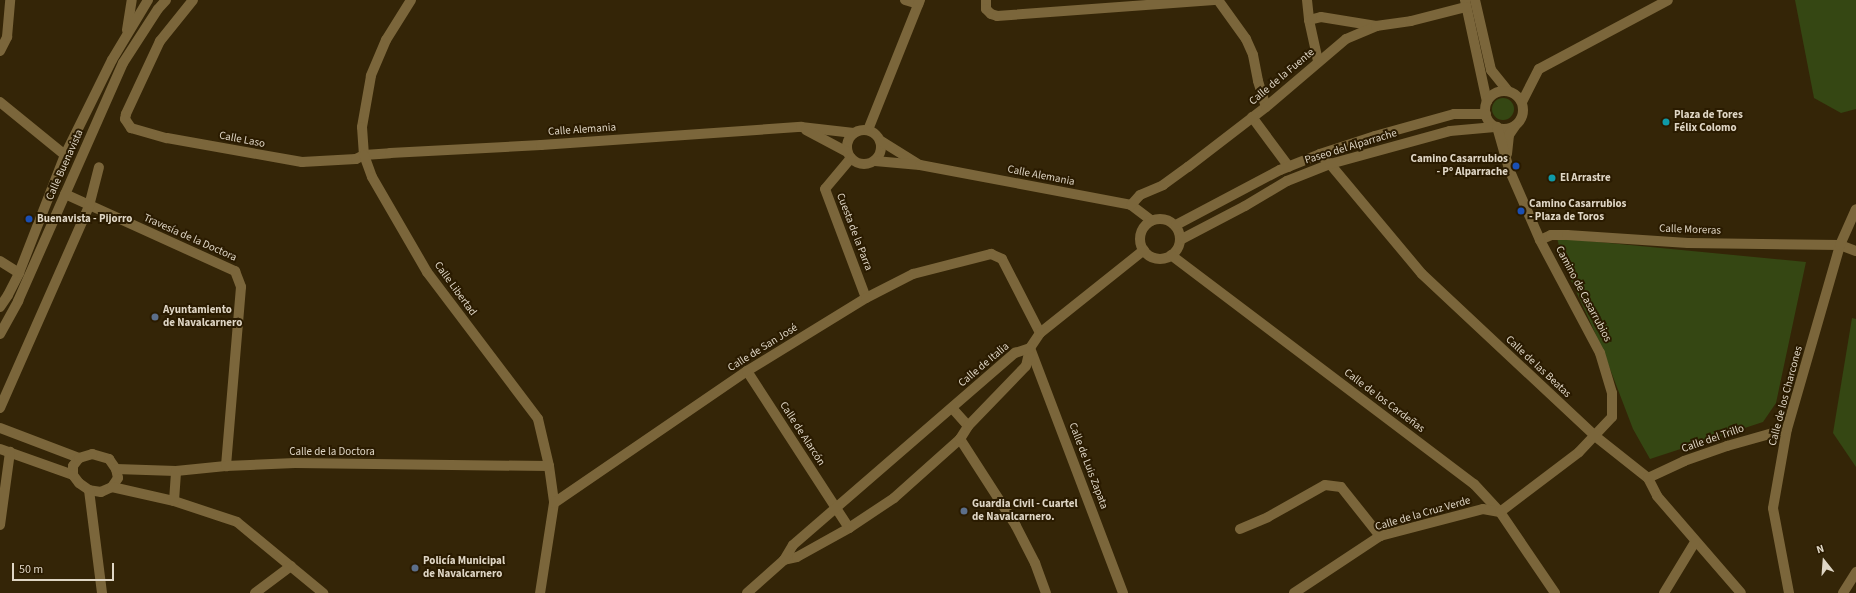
<!DOCTYPE html>
<html>
<head>
<meta charset="utf-8">
<style>
	body { margin:0 }
	#map { position:relative; width:1856px; height:593px; overflow:hidden; background:#342507; font-family:"Source Sans 3",sans-serif }
	div>[style] { position:absolute }
	[style*='--x'] { left:calc(var(--x)*1px); top:calc(var(--y)*1px); width:calc(var(--w)*1px); rotate:calc(var(--a)*1deg) }
	.green>* { inset:0; background:#354713 }
	.round { border-radius:50% }
	.minor>* { height:10px; margin:-5px; padding:0 5px; transform-origin:5px; border-radius:5px; background:#7b663b }
	.minor>.ring { margin:-5px; padding:0; box-sizing:content-box; background:none; border:10px solid #7b663b; border-radius:50% }
	.dots>* { width:11px; height:11px; translate:-50% -50%; box-sizing:border-box; border:2px solid #2a1b00; border-radius:50% }
	span { translate:-50% -50%; white-space:nowrap; text-align:center; line-height:1.15; -webkit-text-stroke:4px #2a1b00; paint-order:stroke }
	.street-label { font-size:11px; color:#dfd6c5 }
	.poi-label { font-size:11px; color:#dfd6c5; font-weight:700 }
	.left { translate:0 -50%; text-align:left }
	.right { translate:-100% -50%; text-align:right }
	.north { position:absolute; left:1804px; top:541px; width:40px; height:40px; -webkit-text-stroke:3px #2a1b00; paint-order:stroke; rotate:343deg; font-size:11px; font-weight:700; line-height:16px; text-align:center; color:#dfd6c5 }
	.north::after { content:''; display:block; margin:auto; width:14px; height:18px; background:#dfd6c5; clip-path:polygon(50% 0,100% 100%,50% 72%,0 100%) }
	.scale { position:absolute; left:12px; top:563px; width:102px; height:18px; box-sizing:border-box; border:2px solid #dfd6c5; border-top:0; padding-left:5px; font-size:12px; line-height:14px; white-space:nowrap; color:#dfd6c5; -webkit-text-stroke:3px #2a1b00; paint-order:stroke }
</style>
</head>
<body>
<div id="map">
	<div class="green">
		<i style="clip-path:polygon(1795px 0,1856px 0,1856px 109px,1841px 113px,1814px 98px)"></i>
		<i class="round" style="left:1492px;top:98px;width:22px;height:22px"></i>
		<i style="clip-path:polygon(1557px 238px,1806px 262px,1776px 403px,1763px 422px,1650px 459px,1633px 429px,1602px 348px,1564px 265px)"></i>
		<i style="clip-path:polygon(1852px 318px,1856px 319px,1856px 467px,1833px 433px)"></i>
	</div>
	<div class="minor">
		<i style="--x:193;--y:0;--w:53;--a:128.8"></i>
		<i style="--x:160;--y:41;--w:81;--a:115"></i>
		<i style="--x:126;--y:114;--w:5;--a:101"></i>
		<i style="--x:125;--y:119;--w:11;--a:56"></i>
		<i style="--x:131;--y:128;--w:37;--a:16"></i>
		<i style="--x:167;--y:138;--w:137;--a:10.1"></i>
		<i style="--x:302;--y:162;--w:54;--a:-3.2"></i>
		<i style="--x:356;--y:159;--w:9;--a:-27"></i>
		<i style="--x:364;--y:155;--w:26;--a:-4"></i>
		<i style="--x:390;--y:153;--w:151;--a:-3"></i>
		<i style="--x:541;--y:145;--w:261;--a:-4"></i>
		<i style="--x:801;--y:127;--w:53;--a:6.5"></i>
		<i style="--x:411;--y:0;--w:47;--a:122"></i>
		<i style="--x:386;--y:40;--w:39;--a:113"></i>
		<i style="--x:371;--y:76;--w:52;--a:100"></i>
		<i style="--x:362;--y:127;--w:28;--a:86"></i>
		<i style="--x:364;--y:155;--w:23;--a:70"></i>
		<i style="--x:372;--y:177;--w:110;--a:59.9"></i>
		<i style="--x:427;--y:272;--w:184;--a:52.9"></i>
		<i style="--x:538;--y:419;--w:48;--a:76.8"></i>
		<i style="--x:549;--y:466;--w:37;--a:82"></i>
		<i style="--x:554;--y:503;--w:91;--a:98.8"></i>
		<i style="--x:905;--y:0;--w:14;--a:17"></i>
		<i style="--x:986;--y:0;--w:9;--a:90"></i>
		<i style="--x:986;--y:9;--w:7;--a:45"></i>
		<i style="--x:991;--y:14;--w:6;--a:18"></i>
		<i style="--x:997;--y:16;--w:221;--a:-4.2"></i>
		<i style="--x:1218;--y:0;--w:48;--a:54.3"></i>
		<i style="--x:1246;--y:39;--w:17;--a:66"></i>
		<i style="--x:1253;--y:55;--w:26;--a:79"></i>
		<i style="--x:1258;--y:81;--w:27;--a:73"></i>
		<i style="--x:1307;--y:0;--w:20;--a:84"></i>
		<i style="--x:1309;--y:20;--w:42;--a:77.6"></i>
		<i style="--x:1465;--y:0;--w:104;--a:77.8"></i>
		<i style="--x:1475;--y:0;--w:72;--a:77.1"></i>
		<i style="--x:1491;--y:70;--w:27;--a:51"></i>
		<i style="--x:1309;--y:20;--w:12;--a:-14"></i>
		<i style="--x:1321;--y:17;--w:56;--a:9.3"></i>
		<i style="--x:127;--y:30;--w:30;--a:-81"></i>
		<i style="--x:0;--y:51;--w:16;--a:-63"></i>
		<i style="--x:7;--y:37;--w:37;--a:-85"></i>
		<i class="ring" style="left:1485px;top:91px;width:28px;height:28px"></i>
		<i style="--x:0;--y:102;--w:84;--a:39.2"></i>
		<i style="--x:1522;--y:102;--w:37;--a:-63"></i>
		<i style="--x:1539;--y:69;--w:146;--a:-28.1"></i>
		<i style="--x:1252;--y:117;--w:62;--a:53.5"></i>
		<i class="ring" style="left:847px;top:130px;width:24px;height:24px"></i>
		<i style="--x:806;--y:130;--w:47;--a:28.2"></i>
		<i style="--x:868;--y:130;--w:140;--a:-68.2"></i>
		<i style="--x:881;--y:141;--w:44;--a:31.9"></i>
		<i style="--x:1320;--y:154;--w:14;--a:45"></i>
		<i style="--x:1330;--y:164;--w:143;--a:50.1"></i>
		<i style="--x:1422;--y:274;--w:237;--a:43.1"></i>
		<i style="--x:1595;--y:436;--w:68;--a:38.4"></i>
		<i style="--x:1648;--y:478;--w:20;--a:63"></i>
		<i style="--x:1657;--y:496;--w:128;--a:49.1"></i>
		<i style="--x:1507;--y:154;--w:19;--a:-84"></i>
		<i style="--x:1509;--y:135;--w:11;--a:-56"></i>
		<i style="--x:851;--y:158;--w:40;--a:130"></i>
		<i style="--x:825;--y:189;--w:116;--a:69.4"></i>
		<i style="--x:875;--y:161;--w:45;--a:5.1"></i>
		<i style="--x:920;--y:165;--w:215;--a:10.7"></i>
		<i style="--x:1131;--y:205;--w:26;--a:37"></i>
		<i style="--x:65;--y:194;--w:187;--a:24.4"></i>
		<i style="--x:235;--y:271;--w:17;--a:69"></i>
		<i style="--x:241;--y:287;--w:180;--a:94.8"></i>
		<i style="--x:1131;--y:205;--w:13;--a:-48"></i>
		<i style="--x:1140;--y:195;--w:25;--a:-23"></i>
		<i style="--x:1163;--y:185;--w:31;--a:-36"></i>
		<i style="--x:1188;--y:167;--w:98;--a:-37.6"></i>
		<i style="--x:1266;--y:107;--w:105;--a:-40.4"></i>
		<i style="--x:1346;--y:39;--w:33;--a:-23"></i>
		<i style="--x:1376;--y:26;--w:35;--a:-8"></i>
		<i style="--x:1411;--y:21;--w:57;--a:-14.3"></i>
		<i class="ring" style="left:1140px;top:219px;width:30px;height:30px"></i>
		<i style="--x:1176;--y:225;--w:118;--a:-27.9"></i>
		<i style="--x:1280;--y:170;--w:43;--a:-21.8"></i>
		<i style="--x:1320;--y:154;--w:58;--a:-18.1"></i>
		<i style="--x:1375;--y:136;--w:82;--a:-15.6"></i>
		<i style="--x:1454;--y:114;--w:32;--a:0"></i>
		<i style="--x:1180;--y:240;--w:73;--a:-27.6"></i>
		<i style="--x:1245;--y:206;--w:49;--a:-30.8"></i>
		<i style="--x:1287;--y:181;--w:46;--a:-21.6"></i>
		<i style="--x:1330;--y:164;--w:124;--a:-15.4"></i>
		<i style="--x:1450;--y:131;--w:45;--a:-5.1"></i>
		<i style="--x:1540;--y:240;--w:12;--a:-24"></i>
		<i style="--x:1551;--y:235;--w:16;--a:0"></i>
		<i style="--x:1567;--y:235;--w:121;--a:3.8"></i>
		<i style="--x:1688;--y:243;--w:152;--a:0.8"></i>
		<i style="--x:1840;--y:245;--w:17;--a:21"></i>
		<i style="--x:1171;--y:255;--w:380;--a:37.1"></i>
		<i style="--x:1474;--y:484;--w:38;--a:47"></i>
		<i style="--x:1500;--y:512;--w:98;--a:55.8"></i>
		<i style="--x:0;--y:261;--w:22;--a:32"></i>
		<i style="--x:0;--y:307;--w:14;--a:-56"></i>
		<i style="--x:8;--y:295;--w:25;--a:-63"></i>
		<i style="--x:19;--y:273;--w:127;--a:-68.7"></i>
		<i style="--x:65;--y:155;--w:106;--a:-63.7"></i>
		<i style="--x:112;--y:60;--w:70;--a:-59"></i>
		<i style="--x:0;--y:334;--w:38;--a:-61"></i>
		<i style="--x:18;--y:301;--w:260;--a:-66.2"></i>
		<i style="--x:123;--y:63;--w:64;--a:-57.1"></i>
		<i style="--x:158;--y:9;--w:12;--a:-48"></i>
		<i style="--x:1030;--y:348;--w:262;--a:69.2"></i>
		<i style="--x:747;--y:371;--w:187;--a:57"></i>
		<i style="--x:0;--y:408;--w:221;--a:-66.2"></i>
		<i style="--x:89;--y:206;--w:40;--a:-75.6"></i>
		<i style="--x:952;--y:408;--w:24;--a:48"></i>
		<i style="--x:0;--y:428;--w:85;--a:20.8"></i>
		<i style="--x:960;--y:439;--w:103;--a:57.2"></i>
		<i style="--x:1016;--y:526;--w:42;--a:62.8"></i>
		<i style="--x:1035;--y:563;--w:32;--a:70"></i>
		<i style="--x:0;--y:449;--w:77;--a:19.6"></i>
		<i style="--x:92;--y:454;--w:18;--a:16"></i>
		<i style="--x:109;--y:459;--w:12;--a:55"></i>
		<i style="--x:116;--y:469;--w:9;--a:77"></i>
		<i style="--x:118;--y:478;--w:11;--a:124"></i>
		<i style="--x:112;--y:487;--w:12;--a:156"></i>
		<i style="--x:101;--y:492;--w:12;--a:-171"></i>
		<i style="--x:89;--y:490;--w:12;--a:-145"></i>
		<i style="--x:79;--y:483;--w:10;--a:-127"></i>
		<i style="--x:73;--y:475;--w:9;--a:-90"></i>
		<i style="--x:73;--y:466;--w:10;--a:-53"></i>
		<i style="--x:79;--y:458;--w:14;--a:-17"></i>
		<i style="--x:116;--y:469;--w:60;--a:1.9"></i>
		<i style="--x:176;--y:471;--w:50;--a:-5.7"></i>
		<i style="--x:226;--y:466;--w:69;--a:-2.5"></i>
		<i style="--x:295;--y:463;--w:254;--a:0.7"></i>
		<i style="--x:1648;--y:478;--w:40;--a:-25"></i>
		<i style="--x:1684;--y:461;--w:46;--a:-19.2"></i>
		<i style="--x:1727;--y:446;--w:62;--a:-15.8"></i>
		<i style="--x:112;--y:487;--w:64;--a:12.7"></i>
		<i style="--x:174;--y:501;--w:66;--a:18.4"></i>
		<i style="--x:237;--y:522;--w:112;--a:39.5"></i>
		<i style="--x:89;--y:490;--w:104;--a:82.8"></i>
		<i style="--x:174;--y:501;--w:30;--a:-86"></i>
		<i style="--x:554;--y:503;--w:234;--a:-34.4"></i>
		<i style="--x:747;--y:371;--w:140;--a:-31.5"></i>
		<i style="--x:866;--y:298;--w:53;--a:-27.1"></i>
		<i style="--x:913;--y:274;--w:81;--a:-14.4"></i>
		<i style="--x:991;--y:254;--w:12;--a:24"></i>
		<i style="--x:1002;--y:259;--w:83;--a:62.8"></i>
		<i style="--x:0;--y:525;--w:74;--a:-82.2"></i>
		<i style="--x:1240;--y:529;--w:30;--a:-23"></i>
		<i style="--x:1268;--y:517;--w:65;--a:-29.3"></i>
		<i style="--x:1325;--y:485;--w:16;--a:7"></i>
		<i style="--x:1341;--y:487;--w:63;--a:51.5"></i>
		<i style="--x:784;--y:560;--w:13;--a:-13"></i>
		<i style="--x:797;--y:557;--w:60;--a:-29.1"></i>
		<i style="--x:849;--y:528;--w:54;--a:-33.7"></i>
		<i style="--x:894;--y:498;--w:89;--a:-41.8"></i>
		<i style="--x:960;--y:439;--w:15;--a:-58"></i>
		<i style="--x:968;--y:426;--w:83;--a:-46"></i>
		<i style="--x:1026;--y:366;--w:18;--a:-77"></i>
		<i style="--x:1030;--y:348;--w:18;--a:-56"></i>
		<i style="--x:1040;--y:333;--w:133;--a:-38.6"></i>
		<i style="--x:255;--y:593;--w:45;--a:-36.9"></i>
		<i style="--x:747;--y:593;--w:50;--a:-41.7"></i>
		<i style="--x:784;--y:560;--w:17;--a:-59"></i>
		<i style="--x:793;--y:545;--w:294;--a:-40.9"></i>
		<i style="--x:1015;--y:353;--w:16;--a:-18"></i>
		<i style="--x:1294;--y:593;--w:103;--a:-33.5"></i>
		<i style="--x:1380;--y:536;--w:106;--a:-14.7"></i>
		<i style="--x:1483;--y:509;--w:17;--a:10"></i>
		<i style="--x:1500;--y:512;--w:99;--a:-37.2"></i>
		<i style="--x:1579;--y:452;--w:48;--a:-46.7"></i>
		<i style="--x:1612;--y:417;--w:24;--a:-90"></i>
		<i style="--x:1612;--y:393;--w:42;--a:-106.7"></i>
		<i style="--x:1600;--y:353;--w:128;--a:-118"></i>
		<i style="--x:1540;--y:240;--w:77;--a:-113.6"></i>
		<i style="--x:1509;--y:169;--w:44;--a:-105.9"></i>
		<i style="--x:1664;--y:593;--w:60;--a:-58.7"></i>
		<i style="--x:1789;--y:593;--w:86;--a:-100.7"></i>
		<i style="--x:1773;--y:508;--w:80;--a:-80"></i>
		<i style="--x:1787;--y:429;--w:191;--a:-73.9"></i>
		<i style="--x:1840;--y:245;--w:39;--a:-66"></i>
		<i style="--x:1843;--y:593;--w:25;--a:-58"></i>
	</div>
	<div class="dots">
		<i style="left:1666px;top:122px;background:#0f9aa8"></i>
		<i style="left:1516px;top:166px;background:#1a4fb4"></i>
		<i style="left:1552px;top:178px;background:#0f9aa8"></i>
		<i style="left:1521px;top:211px;background:#1a4fb4"></i>
		<i style="left:29px;top:219px;background:#1a4fb4"></i>
		<i style="left:155px;top:317px;background:#5c6f8a"></i>
		<i style="left:964px;top:511px;background:#5c6f8a"></i>
		<i style="left:415px;top:568px;background:#5c6f8a"></i>
	</div>
	<div class="street-label">
		<span style="left:1282px;top:77px;rotate:-40deg">Calle de la Fuente</span>
		<span style="left:582px;top:130px;rotate:-4deg">Calle Alemania</span>
		<span style="left:242px;top:140px;rotate:11deg">Calle Laso</span>
		<span style="left:1351px;top:147px;rotate:-17deg">Paseo del Alparrache</span>
		<span style="left:65px;top:165px;rotate:-66deg">Calle Buenavista</span>
		<span style="left:1041px;top:176px;rotate:11deg">Calle Alemania</span>
		<span style="left:1690px;top:230px;rotate:2deg">Calle Moreras</span>
		<span style="left:854px;top:232px;rotate:69deg">Cuesta de la Parra</span>
		<span style="left:190px;top:238px;rotate:24deg">Travesía de la Doctora</span>
		<span style="left:455px;top:289px;rotate:54deg">Calle Libertad</span>
		<span style="left:1583px;top:294px;rotate:62deg">Camino de Casarrubios</span>
		<span style="left:763px;top:348px;rotate:-32deg">Calle de San José</span>
		<span style="left:984px;top:365px;rotate:-40deg">Calle de Italia</span>
		<span style="left:1538px;top:367px;rotate:43deg">Calle de las Beatas</span>
		<span style="left:1786px;top:396px;rotate:-75deg">Calle de los Charcones</span>
		<span style="left:1384px;top:401px;rotate:37deg">Calle de los Cardeñas</span>
		<span style="left:802px;top:434px;rotate:57deg">Calle de Alarcón</span>
		<span style="left:1713px;top:439px;rotate:-19deg">Calle del Trillo</span>
		<span style="left:332px;top:452px">Calle de la Doctora</span>
		<span style="left:1088px;top:466px;rotate:69deg">Calle de Luis Zapata</span>
		<span style="left:1423px;top:514px;rotate:-16deg">Calle de la Cruz Verde</span>
	</div>
	<div class="poi-label">
		<span class="left" style="left:1674px;top:122px">Plaza de Tores<br>Félix Colomo</span>
		<span class="right" style="left:1508px;top:166px">Camino Casarrubios<br>- Pº Alparrache</span>
		<span class="left" style="left:1560px;top:178px">El Arrastre</span>
		<span class="left" style="left:1529px;top:211px">Camino Casarrubios<br>- Plaza de Toros</span>
		<span class="left" style="left:37px;top:219px">Buenavista - Pijorro</span>
		<span class="left" style="left:163px;top:317px">Ayuntamiento<br>de Navalcarnero</span>
		<span class="left" style="left:972px;top:511px">Guardia Civil - Cuartel<br>de Navalcarnero.</span>
		<span class="left" style="left:423px;top:568px">Policía Municipal<br>de Navalcarnero</span>
	</div>
	<div class="north">N</div>
	<div class="scale">50 m</div>
</div>
</body>
</html>
